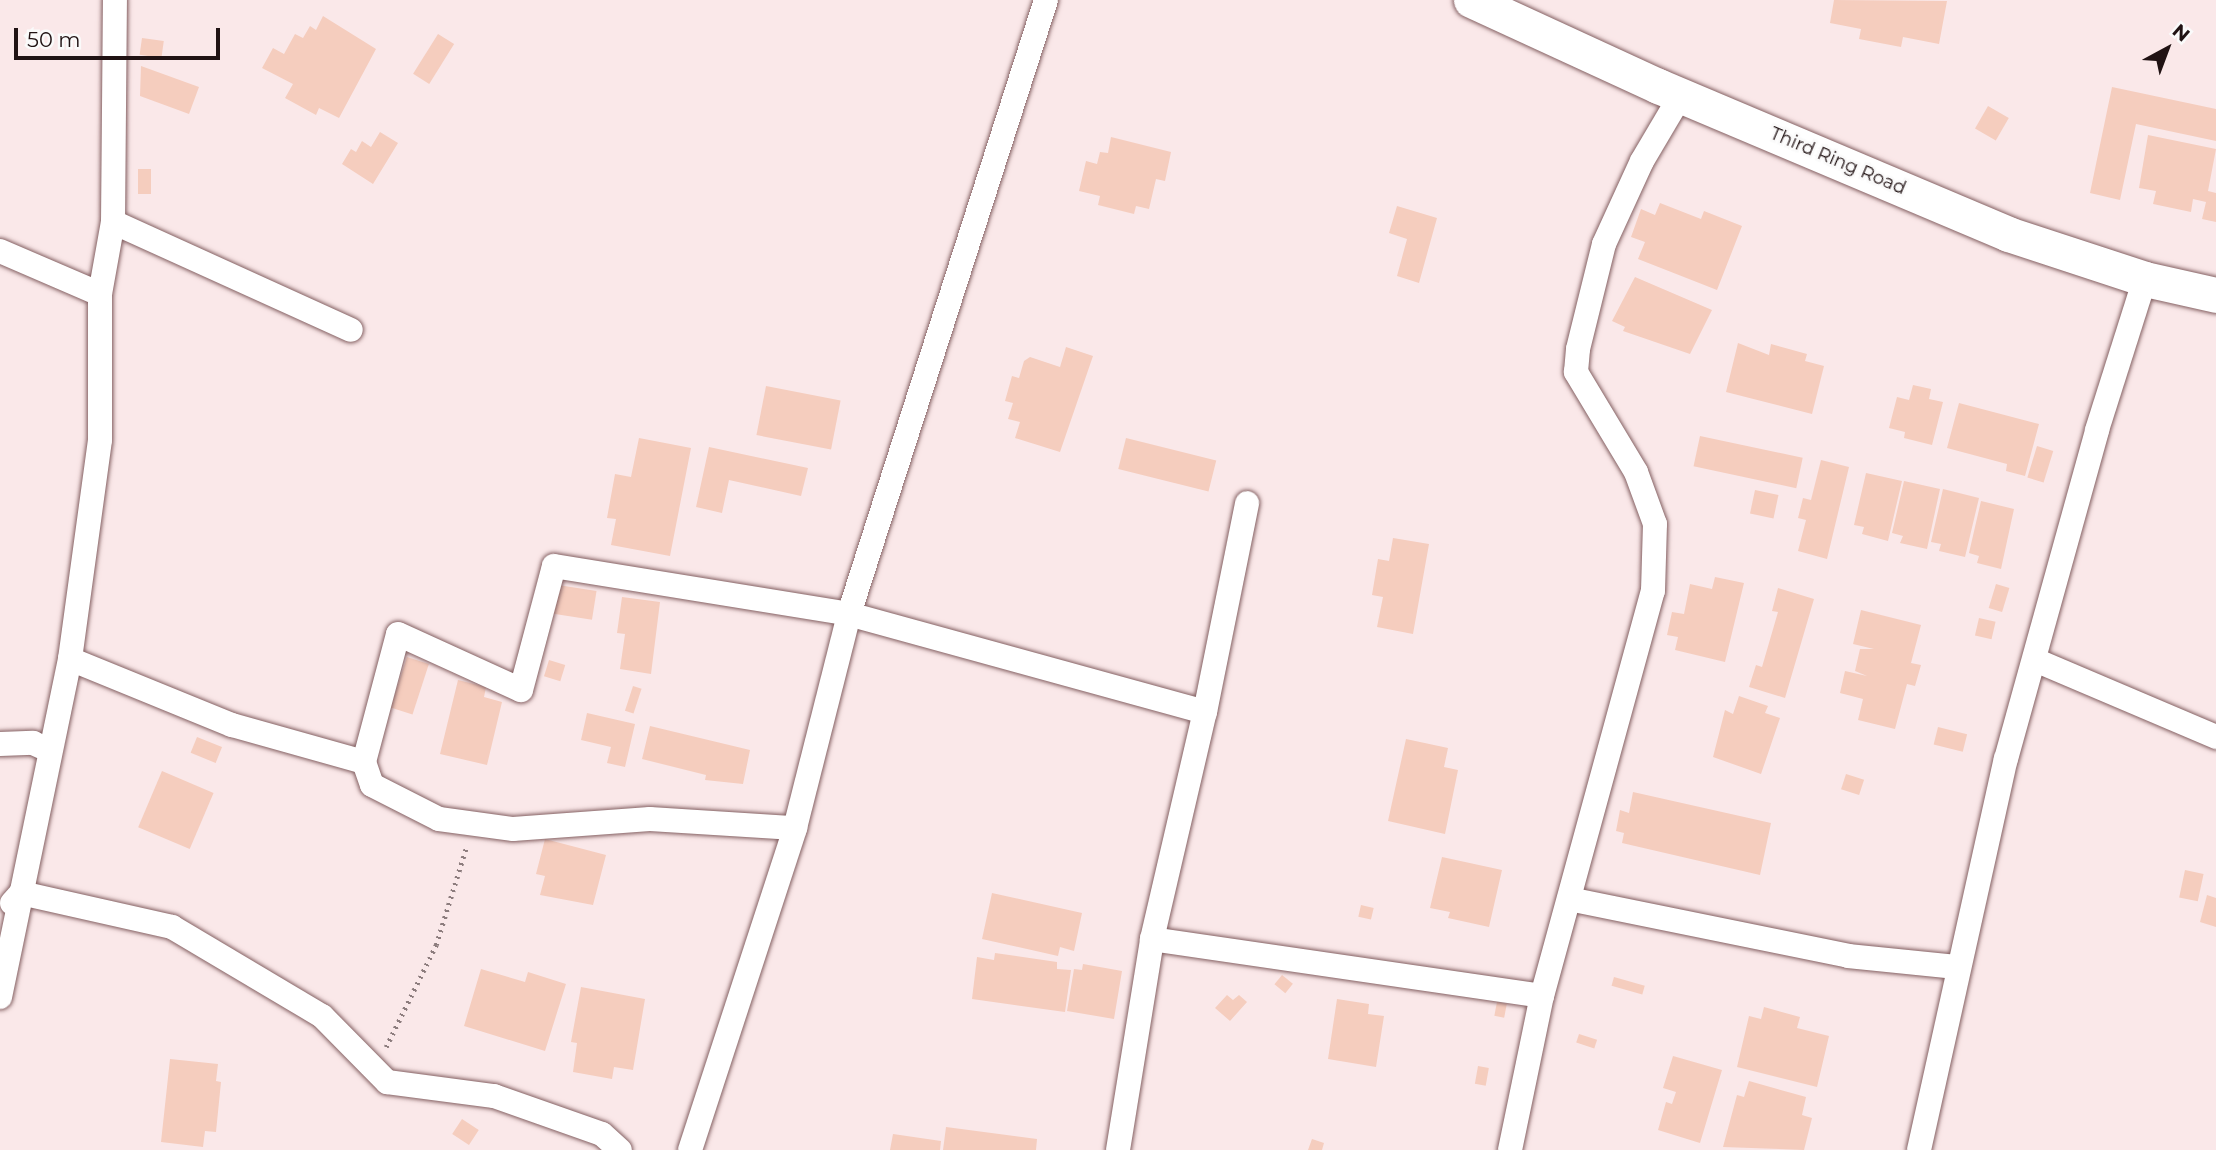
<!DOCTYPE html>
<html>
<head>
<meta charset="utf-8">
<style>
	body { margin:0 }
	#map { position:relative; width:2216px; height:1150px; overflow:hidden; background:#fae8e9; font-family:Montserrat,sans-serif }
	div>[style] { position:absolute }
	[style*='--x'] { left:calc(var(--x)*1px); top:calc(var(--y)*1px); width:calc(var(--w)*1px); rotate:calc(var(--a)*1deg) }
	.building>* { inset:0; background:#f5cdbe; transform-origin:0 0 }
	.path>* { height:4.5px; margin-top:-2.25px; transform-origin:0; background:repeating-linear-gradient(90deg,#8c7c7d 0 2px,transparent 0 7px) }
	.roads { filter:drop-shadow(0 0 2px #846062) drop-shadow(0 0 2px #846062) }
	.street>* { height:24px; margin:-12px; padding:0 12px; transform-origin:12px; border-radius:12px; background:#fff }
	.secondary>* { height:35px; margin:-17.5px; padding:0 17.5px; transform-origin:17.5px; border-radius:17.5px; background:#fff }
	span { translate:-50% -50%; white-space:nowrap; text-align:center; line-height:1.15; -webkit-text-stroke:5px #fafafa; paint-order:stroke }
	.street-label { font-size:18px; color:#201213 }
	.north { position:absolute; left:2132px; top:14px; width:70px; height:70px; -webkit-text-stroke:5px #fafafa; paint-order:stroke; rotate:41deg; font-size:19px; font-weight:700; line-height:28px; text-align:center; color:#201213 }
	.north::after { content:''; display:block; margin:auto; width:24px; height:32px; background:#201213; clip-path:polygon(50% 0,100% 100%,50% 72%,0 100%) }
	.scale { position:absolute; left:14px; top:28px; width:206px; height:32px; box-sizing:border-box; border:4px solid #201213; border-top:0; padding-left:9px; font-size:21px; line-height:24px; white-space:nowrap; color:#201213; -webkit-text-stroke:5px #fafafa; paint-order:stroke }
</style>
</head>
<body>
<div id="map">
	<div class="building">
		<i style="clip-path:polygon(1834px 0,1947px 1px,1939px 44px,1903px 37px,1901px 47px,1859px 39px,1861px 29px,1830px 23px)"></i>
		<i style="clip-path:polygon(323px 16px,376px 49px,339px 118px,319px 108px,316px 115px,285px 98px,293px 84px,262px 68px,273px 48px,284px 54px,295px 34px,303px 38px,310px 26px,316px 30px)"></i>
		<i style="left:438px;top:34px;width:19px;height:47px;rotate:32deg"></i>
		<i style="left:142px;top:38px;width:22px;height:17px;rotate:8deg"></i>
		<i style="clip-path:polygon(141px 66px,199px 87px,189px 114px,140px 96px)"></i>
		<i style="clip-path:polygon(2112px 87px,2216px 109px,2216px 141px,2136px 124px,2120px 200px,2090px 193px)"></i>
		<i style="left:1988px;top:106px;width:24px;height:26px;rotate:30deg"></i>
		<i style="clip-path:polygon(380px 132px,398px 143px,373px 184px,342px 164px,351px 149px,356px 152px,362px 141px,371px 147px)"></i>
		<i style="clip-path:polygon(2148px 135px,2216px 149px,2208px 191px,2216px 193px,2216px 222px,2202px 219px,2206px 202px,2193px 199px,2191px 212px,2153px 204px,2156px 191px,2139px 188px)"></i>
		<i style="clip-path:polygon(1111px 137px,1171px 152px,1165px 181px,1156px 179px,1149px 209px,1136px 206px,1134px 214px,1098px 205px,1100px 196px,1079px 191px,1086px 161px,1097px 164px,1100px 152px,1108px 153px)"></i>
		<i style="left:138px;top:169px;width:13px;height:25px"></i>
		<i style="clip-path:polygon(1660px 203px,1701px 219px,1704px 211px,1742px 226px,1717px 290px,1638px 259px,1645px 242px,1631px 237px,1641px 209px,1655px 215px)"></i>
		<i style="clip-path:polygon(1397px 206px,1437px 218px,1419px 283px,1397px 276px,1407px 239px,1389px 233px)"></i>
		<i style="clip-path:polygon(1635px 277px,1712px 310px,1690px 354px,1623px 331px,1625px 327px,1612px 321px)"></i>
		<i style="clip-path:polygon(1738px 343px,1769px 355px,1771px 344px,1807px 354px,1805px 361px,1824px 366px,1812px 414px,1726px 392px)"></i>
		<i style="clip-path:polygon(1066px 347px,1093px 356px,1060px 452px,1015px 438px,1020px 422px,1008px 419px,1013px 403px,1005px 401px,1012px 376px,1019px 378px,1024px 361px,1030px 357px,1060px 367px)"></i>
		<i style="clip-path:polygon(1913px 385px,1931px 389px,1929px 399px,1943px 402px,1932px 445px,1904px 438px,1905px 432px,1889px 428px,1897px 397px,1909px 400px)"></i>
		<i style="left:766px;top:386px;width:76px;height:50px;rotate:11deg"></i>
		<i style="clip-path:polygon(1959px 403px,2039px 424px,2025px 476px,2006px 471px,2007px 464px,1947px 448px)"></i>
		<i style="left:1700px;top:436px;width:105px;height:31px;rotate:12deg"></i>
		<i style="clip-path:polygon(639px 438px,691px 448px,670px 556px,611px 545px,616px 519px,607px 518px,615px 474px,631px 477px)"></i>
		<i style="left:1126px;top:438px;width:93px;height:32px;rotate:14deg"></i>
		<i style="left:2037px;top:446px;width:17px;height:33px;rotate:17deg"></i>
		<i style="clip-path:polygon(709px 447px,808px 468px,801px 496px,729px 480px,722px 513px,696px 507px)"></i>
		<i style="clip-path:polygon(1821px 460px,1849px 467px,1827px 559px,1798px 551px,1806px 520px,1798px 518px,1803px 498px,1811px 500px)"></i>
		<i style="clip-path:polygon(1866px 473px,1902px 481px,1888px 541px,1862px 534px,1864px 527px,1854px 525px)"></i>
		<i style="clip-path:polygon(1904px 481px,1940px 489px,1927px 549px,1900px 543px,1903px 536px,1892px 533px)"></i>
		<i style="clip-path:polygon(1943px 489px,1979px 498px,1965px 557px,1939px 551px,1941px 544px,1931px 542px)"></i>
		<i style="left:1755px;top:490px;width:24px;height:24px;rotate:12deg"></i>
		<i style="clip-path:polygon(1981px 501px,2014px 509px,2001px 569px,1977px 563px,1979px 556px,1969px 553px)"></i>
		<i style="clip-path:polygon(1393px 538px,1429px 544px,1413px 634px,1377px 627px,1383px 597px,1372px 595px,1378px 559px,1389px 561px)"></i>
		<i style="clip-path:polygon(1715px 577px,1744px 583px,1725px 662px,1675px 650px,1678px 637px,1667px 635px,1672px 612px,1684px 614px,1690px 584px,1712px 589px)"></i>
		<i style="left:1996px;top:584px;width:14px;height:25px;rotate:17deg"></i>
		<i style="left:558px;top:585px;width:39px;height:29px;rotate:9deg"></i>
		<i style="clip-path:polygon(1778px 588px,1814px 599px,1785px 698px,1749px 687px,1756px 665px,1762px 667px,1778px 612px,1772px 611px)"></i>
		<i style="clip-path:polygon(622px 597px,660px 602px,651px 674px,620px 669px,625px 634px,617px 633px)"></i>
		<i style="clip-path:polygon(1861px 610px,1921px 625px,1911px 663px,1921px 665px,1915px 686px,1907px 684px,1895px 729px,1858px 720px,1863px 699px,1840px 693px,1845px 671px,1867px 676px,1855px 671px,1860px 649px,1874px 649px,1853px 644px)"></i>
		<i style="left:1979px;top:618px;width:17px;height:18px;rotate:13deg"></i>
		<i style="left:407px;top:657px;width:23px;height:53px;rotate:18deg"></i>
		<i style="left:549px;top:660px;width:17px;height:17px;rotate:17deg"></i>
		<i style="clip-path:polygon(458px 680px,486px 687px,484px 697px,502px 702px,487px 765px,440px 754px)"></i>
		<i style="left:633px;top:686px;width:9px;height:26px;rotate:18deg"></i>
		<i style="clip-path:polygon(1739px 696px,1768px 706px,1765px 713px,1780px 718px,1761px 774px,1713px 757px,1725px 710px,1733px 714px)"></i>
		<i style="clip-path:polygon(587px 713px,635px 724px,625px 767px,607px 763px,611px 747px,581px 740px)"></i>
		<i style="clip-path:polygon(650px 726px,750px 750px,743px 784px,705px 780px,706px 775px,642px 759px)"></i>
		<i style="left:1938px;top:727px;width:30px;height:18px;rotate:14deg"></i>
		<i style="left:197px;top:737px;width:27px;height:17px;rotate:22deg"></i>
		<i style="clip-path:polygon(1406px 739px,1448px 748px,1444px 767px,1458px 770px,1445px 834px,1388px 821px)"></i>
		<i style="left:162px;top:771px;width:56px;height:61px;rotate:23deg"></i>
		<i style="left:1846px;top:774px;width:19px;height:16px;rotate:18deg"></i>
		<i style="clip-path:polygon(1633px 792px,1771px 823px,1760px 875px,1622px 843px,1624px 833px,1616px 831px,1620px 810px,1629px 813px)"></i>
		<i style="clip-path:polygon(545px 839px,606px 855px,593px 905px,540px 895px,545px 876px,536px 874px)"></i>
		<i style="clip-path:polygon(1442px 857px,1502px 870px,1489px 927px,1448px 918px,1450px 912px,1430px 908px)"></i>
		<i style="left:2185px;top:870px;width:19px;height:28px;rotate:12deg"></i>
		<i style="clip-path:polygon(992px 893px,1082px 913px,1074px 951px,1060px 947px,1058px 956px,982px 939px)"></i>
		<i style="clip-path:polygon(2207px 895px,2216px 898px,2216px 927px,2200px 922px)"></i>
		<i style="left:1361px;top:905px;width:13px;height:12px;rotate:13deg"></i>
		<i style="clip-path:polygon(995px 953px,1057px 962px,1057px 969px,1071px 970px,1065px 1012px,972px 999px,977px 957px,994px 960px)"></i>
		<i style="clip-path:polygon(1083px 964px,1122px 971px,1114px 1019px,1067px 1011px,1074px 969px,1082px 970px)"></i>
		<i style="clip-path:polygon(481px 969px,525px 982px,528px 972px,566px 984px,545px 1051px,464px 1026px)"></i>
		<i style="left:1282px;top:975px;width:14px;height:12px;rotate:39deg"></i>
		<i style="left:1614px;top:977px;width:32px;height:9px;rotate:16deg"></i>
		<i style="clip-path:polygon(581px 987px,645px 999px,633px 1070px,614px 1067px,612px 1079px,573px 1072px,577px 1043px,571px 1042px)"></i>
		<i style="clip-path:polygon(1227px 995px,1233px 1000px,1239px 995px,1247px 1002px,1230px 1021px,1215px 1008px)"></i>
		<i style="clip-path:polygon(1337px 999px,1369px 1004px,1368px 1014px,1384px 1016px,1376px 1067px,1328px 1059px)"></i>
		<i style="left:1497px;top:1002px;width:10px;height:14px;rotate:11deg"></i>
		<i style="clip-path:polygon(1764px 1007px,1800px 1017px,1797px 1028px,1829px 1036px,1817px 1087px,1737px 1067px,1749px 1016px,1761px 1019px)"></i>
		<i style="left:1579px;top:1034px;width:19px;height:9px;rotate:18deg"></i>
		<i style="clip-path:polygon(1673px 1056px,1722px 1070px,1700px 1143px,1658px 1130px,1666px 1102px,1672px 1104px,1676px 1092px,1663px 1088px)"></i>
		<i style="clip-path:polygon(170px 1059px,218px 1064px,216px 1081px,221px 1082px,216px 1132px,205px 1131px,203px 1147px,161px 1142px)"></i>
		<i style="left:1478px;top:1066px;width:11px;height:18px;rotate:10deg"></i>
		<i style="clip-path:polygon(1749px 1081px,1806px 1097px,1802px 1115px,1812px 1118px,1804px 1150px,1723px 1147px,1737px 1095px,1744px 1097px)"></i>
		<i style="left:462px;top:1119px;width:20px;height:18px;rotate:33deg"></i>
		<i style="clip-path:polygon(946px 1127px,1037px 1139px,1036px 1150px,943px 1150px)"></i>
		<i style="clip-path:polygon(893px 1134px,941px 1141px,940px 1150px,890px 1150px)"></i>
		<i style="clip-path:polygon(1312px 1139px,1324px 1143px,1322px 1150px,1308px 1150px)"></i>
	</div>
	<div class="path">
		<i style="--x:386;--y:1047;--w:114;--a:-63.9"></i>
		<i style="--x:436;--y:945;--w:102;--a:-72.8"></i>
	</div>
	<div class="roads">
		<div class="street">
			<i style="--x:113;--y:222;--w:261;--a:24.4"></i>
			<i style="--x:0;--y:251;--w:109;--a:23.3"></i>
			<i style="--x:70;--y:659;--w:175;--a:22.2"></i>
			<i style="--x:232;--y:725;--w:137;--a:15.7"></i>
			<i style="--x:364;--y:762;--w:132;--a:-75.1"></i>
			<i style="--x:398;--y:634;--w:135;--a:24.5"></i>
			<i style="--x:521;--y:690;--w:128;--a:-75.1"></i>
			<i style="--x:554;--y:566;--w:299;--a:9.2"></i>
			<i style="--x:849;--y:614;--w:369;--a:15.4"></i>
			<i style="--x:2035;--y:660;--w:197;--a:23"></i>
			<i style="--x:0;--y:744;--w:33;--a:-2"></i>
			<i style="--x:33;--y:743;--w:17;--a:24"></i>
			<i style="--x:364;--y:762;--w:24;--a:71"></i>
			<i style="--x:372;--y:785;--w:75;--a:26.9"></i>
			<i style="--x:439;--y:819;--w:75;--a:7.7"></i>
			<i style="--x:513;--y:829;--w:137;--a:-4.2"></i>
			<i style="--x:650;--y:819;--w:145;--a:3.6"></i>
			<i style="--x:1569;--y:899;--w:285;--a:11.5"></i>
			<i style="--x:1848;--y:956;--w:109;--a:5.8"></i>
			<i style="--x:12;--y:903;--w:13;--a:-48"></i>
			<i style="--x:21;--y:893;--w:155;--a:12.7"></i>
			<i style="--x:172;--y:927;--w:174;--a:30.7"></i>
			<i style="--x:322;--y:1016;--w:93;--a:45.4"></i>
			<i style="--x:387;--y:1082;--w:108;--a:7.5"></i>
			<i style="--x:494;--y:1096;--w:114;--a:19.4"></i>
			<i style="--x:602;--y:1134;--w:24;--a:42"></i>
			<i style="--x:1152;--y:939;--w:394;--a:8.3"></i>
			<i style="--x:0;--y:997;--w:345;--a:-78.3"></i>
			<i style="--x:70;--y:659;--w:221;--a:-82.2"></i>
			<i style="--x:100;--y:440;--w:146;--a:-90"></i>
			<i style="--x:100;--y:294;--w:73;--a:-79.8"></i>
			<i style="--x:113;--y:222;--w:222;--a:-89.5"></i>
			<i style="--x:690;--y:1150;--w:339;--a:-71.9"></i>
			<i style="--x:795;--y:828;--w:221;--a:-75.8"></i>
			<i style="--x:849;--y:614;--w:645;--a:-72.21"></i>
			<i style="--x:1118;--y:1150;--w:214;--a:-80.8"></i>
			<i style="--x:1152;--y:939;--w:233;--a:-76.9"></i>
			<i style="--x:1205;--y:712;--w:213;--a:-78.6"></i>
			<i style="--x:1510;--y:1150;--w:157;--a:-78.3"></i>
			<i style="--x:1542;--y:996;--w:420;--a:-74.7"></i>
			<i style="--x:1653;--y:591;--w:67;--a:-88.3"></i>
			<i style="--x:1655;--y:524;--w:55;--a:-110.1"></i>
			<i style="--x:1636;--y:472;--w:117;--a:-121"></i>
			<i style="--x:1576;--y:372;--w:23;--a:-85"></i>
			<i style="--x:1578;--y:349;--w:108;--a:-76.1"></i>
			<i style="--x:1604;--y:244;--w:91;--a:-65.4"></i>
			<i style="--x:1642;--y:161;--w:77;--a:-59.4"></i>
			<i style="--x:1919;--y:1150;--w:401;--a:-77.5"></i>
			<i style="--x:2006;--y:759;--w:341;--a:-74.5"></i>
			<i style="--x:2097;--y:430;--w:158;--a:-72.4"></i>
		</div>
		<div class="secondary">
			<i style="--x:1471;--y:0;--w:206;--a:24.7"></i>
			<i style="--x:1658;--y:86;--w:380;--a:22.9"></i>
			<i style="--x:2008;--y:234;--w:144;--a:18.2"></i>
			<i style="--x:2145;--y:279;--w:73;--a:12.7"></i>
		</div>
	</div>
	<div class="street-label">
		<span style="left:1838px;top:161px;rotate:23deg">Third Ring Road</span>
	</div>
	<div class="north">N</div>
	<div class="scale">50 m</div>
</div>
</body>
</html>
